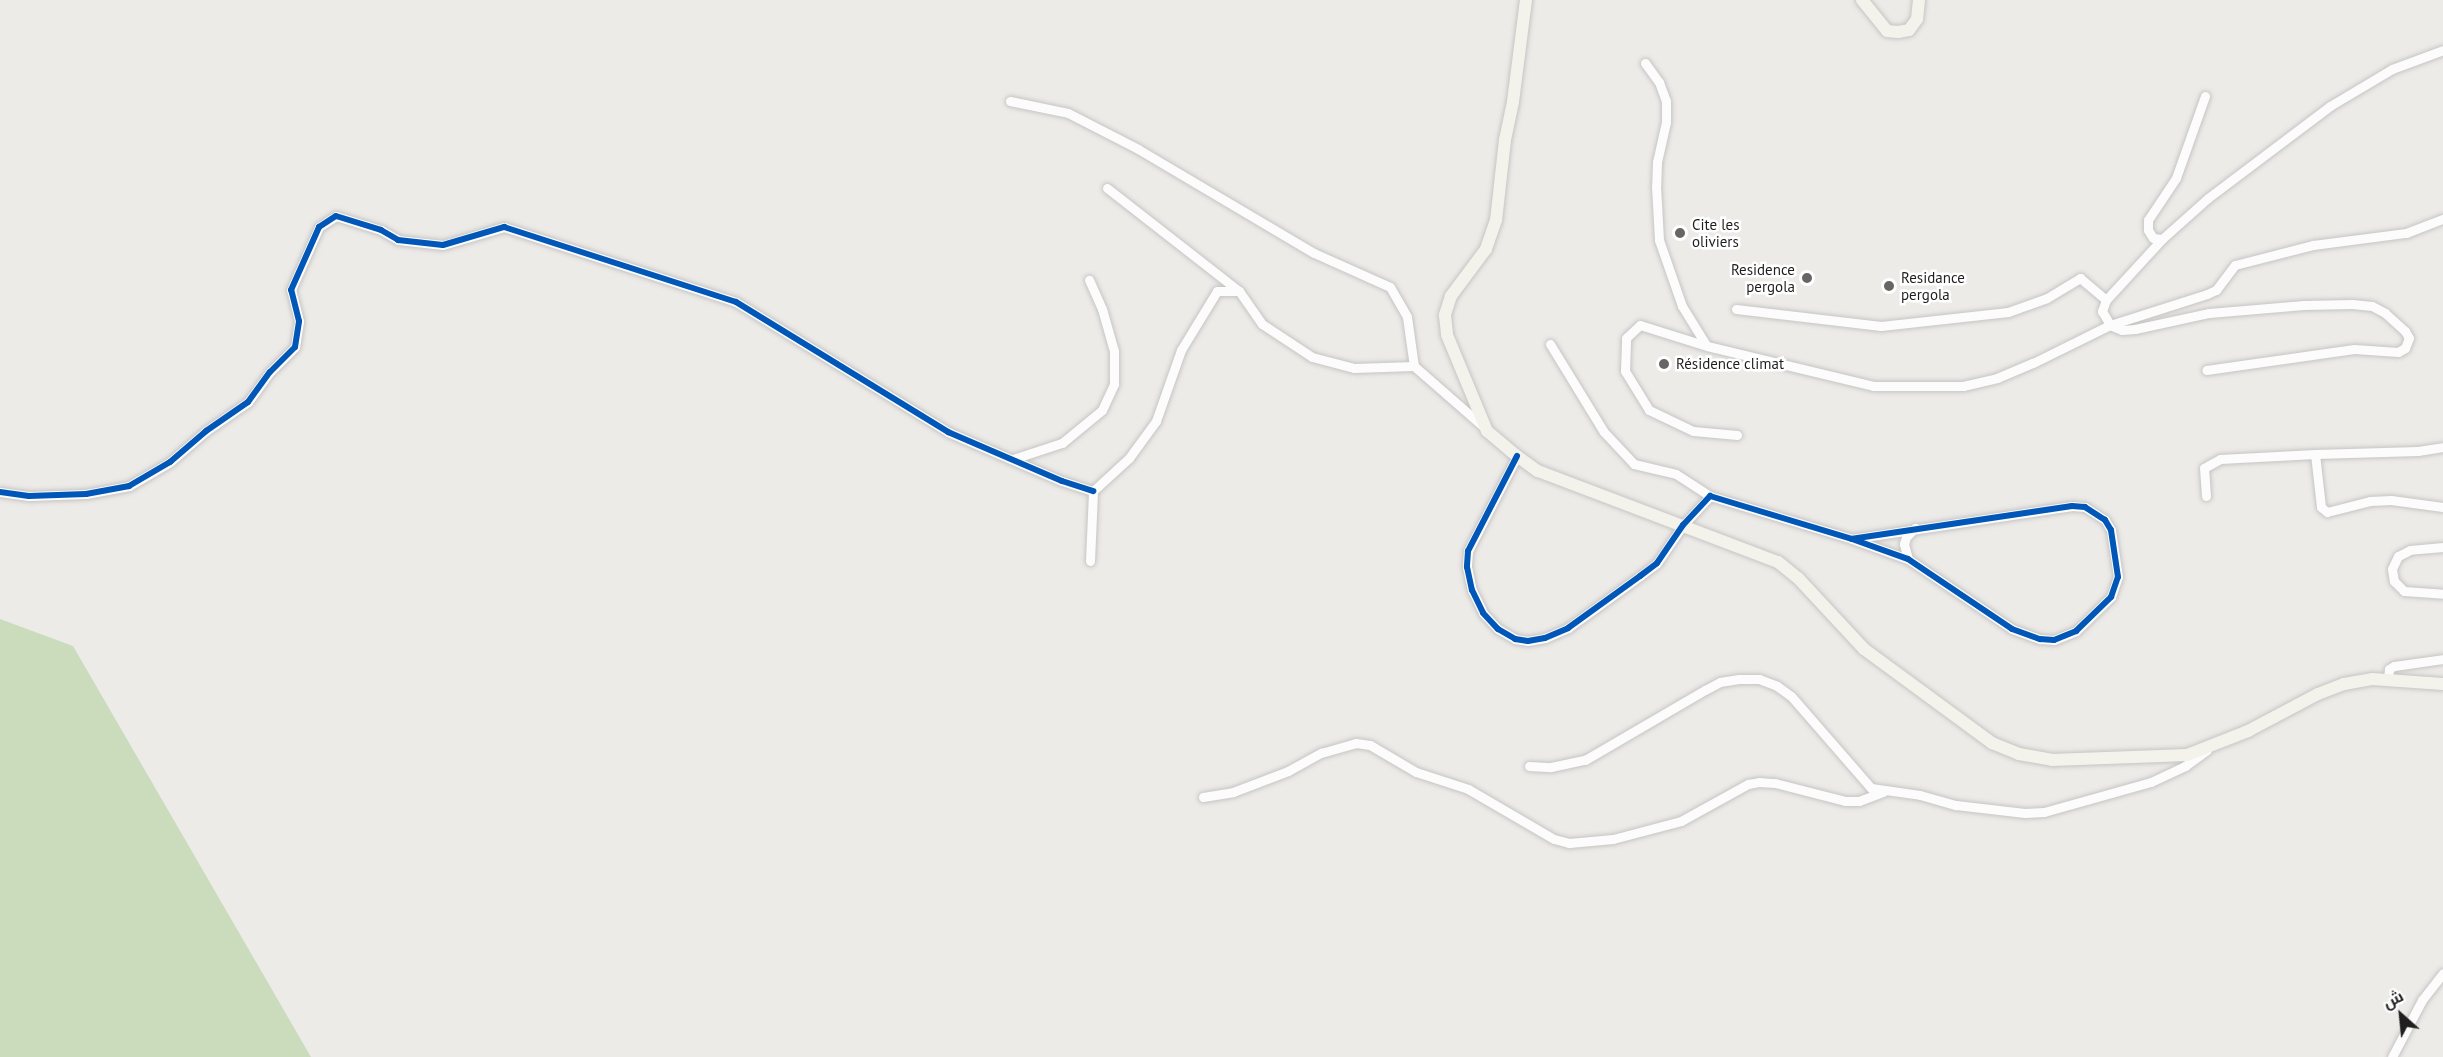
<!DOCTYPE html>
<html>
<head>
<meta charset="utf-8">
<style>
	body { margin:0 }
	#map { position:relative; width:2443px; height:1057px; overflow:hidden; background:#edebe8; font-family:"PT Sans",Cairo,sans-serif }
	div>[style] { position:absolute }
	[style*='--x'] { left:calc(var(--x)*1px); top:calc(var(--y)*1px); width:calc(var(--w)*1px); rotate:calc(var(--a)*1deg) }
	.forest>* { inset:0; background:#cbdcbd }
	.roads { filter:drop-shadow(0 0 2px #c6c5c4) drop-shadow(0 0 2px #c6c5c4) }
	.minor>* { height:9px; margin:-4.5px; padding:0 4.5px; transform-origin:4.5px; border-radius:4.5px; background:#fcfcfc }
	.secondary>* { height:12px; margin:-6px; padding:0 6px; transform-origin:6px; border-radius:6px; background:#f4f3eb }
	.cycleway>* { height:6px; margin:-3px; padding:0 3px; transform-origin:3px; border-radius:3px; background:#0057b8 }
	.dots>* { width:16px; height:16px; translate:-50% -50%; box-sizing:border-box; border:3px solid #fff; border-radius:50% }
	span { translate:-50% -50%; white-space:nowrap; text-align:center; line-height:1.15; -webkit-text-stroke:5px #fff; paint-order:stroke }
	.poi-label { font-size:15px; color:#1f1f1f }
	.left { translate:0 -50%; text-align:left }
	.right { translate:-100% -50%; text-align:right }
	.north { position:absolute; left:2371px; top:985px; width:60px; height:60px; -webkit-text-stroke:4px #fff; paint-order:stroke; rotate:333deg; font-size:16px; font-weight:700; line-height:24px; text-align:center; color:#1f1f1f }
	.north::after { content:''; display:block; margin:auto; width:21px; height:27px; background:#1f1f1f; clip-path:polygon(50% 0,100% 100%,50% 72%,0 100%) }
</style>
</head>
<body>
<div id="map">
	<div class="forest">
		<i style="clip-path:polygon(0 619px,73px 646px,311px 1057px,0 1057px)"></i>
	</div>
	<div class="roads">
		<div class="minor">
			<i style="--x:1645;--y:63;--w:24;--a:54"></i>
			<i style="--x:1659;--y:82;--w:20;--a:70"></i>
			<i style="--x:1666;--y:101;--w:21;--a:90"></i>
			<i style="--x:1666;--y:122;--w:41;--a:102.7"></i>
			<i style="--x:1657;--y:162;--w:24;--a:92"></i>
			<i style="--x:1656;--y:186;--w:54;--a:86.8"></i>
			<i style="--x:1659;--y:240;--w:70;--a:70.8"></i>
			<i style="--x:1682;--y:306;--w:46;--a:58.4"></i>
			<i style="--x:2205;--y:96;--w:87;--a:109.5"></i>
			<i style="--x:2176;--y:178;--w:50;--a:123.7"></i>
			<i style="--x:2148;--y:220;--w:10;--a:90"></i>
			<i style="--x:2148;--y:230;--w:9;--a:58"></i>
			<i style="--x:2153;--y:238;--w:9;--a:6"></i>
			<i style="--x:2162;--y:239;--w:62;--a:-41.7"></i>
			<i style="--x:2208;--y:198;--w:153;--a:-37"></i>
			<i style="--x:2330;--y:106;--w:72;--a:-30.8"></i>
			<i style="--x:2392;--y:69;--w:54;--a:-20.4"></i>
			<i style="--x:1010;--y:101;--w:59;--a:11.7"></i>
			<i style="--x:1068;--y:113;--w:79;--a:27.2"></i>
			<i style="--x:1138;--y:149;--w:204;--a:30.6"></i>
			<i style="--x:1314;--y:253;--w:83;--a:24.1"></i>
			<i style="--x:1390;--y:287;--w:34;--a:60"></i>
			<i style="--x:1407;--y:317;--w:49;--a:81.9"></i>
			<i style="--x:1107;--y:188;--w:167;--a:38"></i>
			<i style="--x:2162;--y:239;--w:83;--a:132.6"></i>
			<i style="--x:2106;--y:300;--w:12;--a:110"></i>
			<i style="--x:2102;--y:311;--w:16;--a:60"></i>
			<i style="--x:2110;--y:325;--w:13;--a:23"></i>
			<i style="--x:2122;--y:330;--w:13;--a:-4"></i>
			<i style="--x:2135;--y:329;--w:76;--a:-12.2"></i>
			<i style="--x:2209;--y:313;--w:95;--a:-4.8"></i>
			<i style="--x:2304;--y:305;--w:48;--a:-1.2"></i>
			<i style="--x:2352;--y:304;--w:20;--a:6"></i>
			<i style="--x:2372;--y:306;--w:15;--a:28"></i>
			<i style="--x:2385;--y:313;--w:27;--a:42"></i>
			<i style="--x:2405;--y:331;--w:8;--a:60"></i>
			<i style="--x:2409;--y:338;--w:11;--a:112"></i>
			<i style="--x:2405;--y:348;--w:8;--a:150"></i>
			<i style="--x:2398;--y:352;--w:44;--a:-176.1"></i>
			<i style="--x:2354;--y:349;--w:149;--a:171.9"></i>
			<i style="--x:1736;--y:309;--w:146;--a:6.7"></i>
			<i style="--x:1881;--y:326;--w:128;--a:-6.3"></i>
			<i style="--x:2008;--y:312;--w:41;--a:-19.7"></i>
			<i style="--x:2047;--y:298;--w:39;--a:-31"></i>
			<i style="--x:2080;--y:278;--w:34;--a:40"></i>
			<i style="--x:1550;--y:344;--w:103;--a:58.5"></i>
			<i style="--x:1604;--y:432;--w:44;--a:46.8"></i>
			<i style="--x:1634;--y:464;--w:43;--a:13.4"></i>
			<i style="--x:1676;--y:474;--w:40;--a:32.9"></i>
			<i style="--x:1737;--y:435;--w:44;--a:-174.8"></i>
			<i style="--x:1693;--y:431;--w:49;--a:-154.5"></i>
			<i style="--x:1649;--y:410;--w:46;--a:-121.6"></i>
			<i style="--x:1625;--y:371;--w:33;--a:-88"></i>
			<i style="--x:1626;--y:338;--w:19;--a:-43"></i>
			<i style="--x:1640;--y:325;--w:70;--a:17.4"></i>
			<i style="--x:1707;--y:346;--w:171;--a:13.5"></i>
			<i style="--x:1873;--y:386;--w:90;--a:0"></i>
			<i style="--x:1963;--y:386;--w:35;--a:-13"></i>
			<i style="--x:1997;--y:378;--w:39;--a:-23"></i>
			<i style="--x:2033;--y:363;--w:86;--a:-26.3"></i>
			<i style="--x:2110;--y:325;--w:102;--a:-17.7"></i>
			<i style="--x:2207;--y:294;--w:10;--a:-24"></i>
			<i style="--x:2216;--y:290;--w:31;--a:-53"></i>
			<i style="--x:2235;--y:265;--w:81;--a:-14.4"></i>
			<i style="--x:2313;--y:245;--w:94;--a:-7.4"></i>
			<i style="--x:2406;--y:233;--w:40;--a:-21"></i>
			<i style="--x:2315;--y:454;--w:103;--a:-1.7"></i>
			<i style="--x:2418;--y:451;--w:25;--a:-9"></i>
			<i style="--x:1517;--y:456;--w:107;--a:117.3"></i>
			<i style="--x:1468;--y:551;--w:16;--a:94"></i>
			<i style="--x:1467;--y:567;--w:24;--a:78"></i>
			<i style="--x:1472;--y:590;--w:25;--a:64"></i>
			<i style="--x:1483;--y:613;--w:22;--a:47"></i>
			<i style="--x:1498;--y:629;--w:20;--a:30"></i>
			<i style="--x:1515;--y:639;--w:13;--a:9"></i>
			<i style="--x:1528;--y:641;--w:17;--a:-10"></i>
			<i style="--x:1545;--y:638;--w:25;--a:-23"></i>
			<i style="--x:1568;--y:628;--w:89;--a:-35.8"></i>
			<i style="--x:1640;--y:576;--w:21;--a:-37"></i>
			<i style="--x:1657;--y:563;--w:46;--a:-55.6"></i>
			<i style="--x:1683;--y:525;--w:40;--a:-47"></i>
			<i style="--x:1710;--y:496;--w:148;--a:16.8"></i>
			<i style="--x:1852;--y:539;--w:59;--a:19.7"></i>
			<i style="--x:1908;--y:559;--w:125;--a:33.9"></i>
			<i style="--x:2012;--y:629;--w:30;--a:20"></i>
			<i style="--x:2040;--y:639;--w:14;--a:4"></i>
			<i style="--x:2054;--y:640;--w:24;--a:-22"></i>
			<i style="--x:2076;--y:631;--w:49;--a:-44.2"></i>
			<i style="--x:2111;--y:597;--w:21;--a:-71"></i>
			<i style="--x:2118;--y:577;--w:48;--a:-98.5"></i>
			<i style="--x:2111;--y:530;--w:12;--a:-121"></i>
			<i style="--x:2105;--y:520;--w:24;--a:-147"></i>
			<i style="--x:2085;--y:507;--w:13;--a:-176"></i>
			<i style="--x:2072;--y:506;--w:222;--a:171.5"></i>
			<i style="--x:1013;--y:459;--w:52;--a:-18.1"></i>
			<i style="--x:1062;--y:443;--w:52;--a:-39.5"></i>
			<i style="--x:1102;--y:410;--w:29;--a:-65"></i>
			<i style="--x:1114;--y:384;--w:33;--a:-90"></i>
			<i style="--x:1114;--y:351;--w:44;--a:-105.9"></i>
			<i style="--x:1102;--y:309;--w:32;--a:-114"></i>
			<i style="--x:0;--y:492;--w:29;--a:8"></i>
			<i style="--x:29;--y:496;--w:57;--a:-2"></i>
			<i style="--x:86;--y:494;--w:44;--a:-10.5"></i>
			<i style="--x:129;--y:486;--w:48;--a:-30.3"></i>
			<i style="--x:170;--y:462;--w:48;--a:-40.7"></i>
			<i style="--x:206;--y:431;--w:51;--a:-34.6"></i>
			<i style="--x:248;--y:402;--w:37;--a:-54"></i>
			<i style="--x:270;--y:372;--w:35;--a:-45"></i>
			<i style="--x:295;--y:347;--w:26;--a:-81"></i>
			<i style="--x:299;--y:321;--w:32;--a:-104"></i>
			<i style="--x:291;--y:290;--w:69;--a:-66"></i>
			<i style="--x:319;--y:227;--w:20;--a:-33"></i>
			<i style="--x:336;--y:216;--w:47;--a:17.3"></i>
			<i style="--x:381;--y:230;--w:20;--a:30"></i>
			<i style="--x:398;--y:240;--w:45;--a:6.3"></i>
			<i style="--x:443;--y:245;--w:64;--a:-16.4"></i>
			<i style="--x:504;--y:227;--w:244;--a:17.9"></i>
			<i style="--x:736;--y:302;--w:249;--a:31.5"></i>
			<i style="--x:948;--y:432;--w:124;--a:23.3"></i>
			<i style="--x:1062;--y:481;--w:33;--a:18"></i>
			<i style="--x:2206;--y:496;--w:28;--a:-94"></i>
			<i style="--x:2204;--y:468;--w:18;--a:-29"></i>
			<i style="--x:2220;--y:459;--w:95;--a:-3"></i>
			<i style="--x:2315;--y:454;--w:53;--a:83.5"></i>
			<i style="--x:2321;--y:507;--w:8;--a:40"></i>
			<i style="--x:2327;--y:512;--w:44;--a:-14.3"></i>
			<i style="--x:2370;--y:501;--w:21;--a:-3"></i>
			<i style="--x:2391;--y:500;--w:52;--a:7.7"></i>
			<i style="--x:2443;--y:547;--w:33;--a:175"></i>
			<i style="--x:2410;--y:550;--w:13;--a:153"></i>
			<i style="--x:2398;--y:556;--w:14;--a:115"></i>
			<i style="--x:2392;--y:569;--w:12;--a:81"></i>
			<i style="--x:2394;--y:581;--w:14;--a:45"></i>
			<i style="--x:2404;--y:591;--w:39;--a:4"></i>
			<i style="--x:1908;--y:559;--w:16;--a:-105"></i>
			<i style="--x:1904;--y:544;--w:7;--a:-74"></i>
			<i style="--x:1906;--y:537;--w:13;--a:-45"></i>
			<i style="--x:1090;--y:561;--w:70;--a:-87.5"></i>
			<i style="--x:1093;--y:491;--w:49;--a:-42.5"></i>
			<i style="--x:1129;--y:458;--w:46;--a:-53.9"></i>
			<i style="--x:1156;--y:421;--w:75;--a:-70.6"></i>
			<i style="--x:1181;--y:350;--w:69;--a:-58.6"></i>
			<i style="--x:1217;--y:291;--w:22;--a:0"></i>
			<i style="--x:1239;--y:291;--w:40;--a:55.1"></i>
			<i style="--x:1262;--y:324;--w:60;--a:33.4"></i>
			<i style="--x:1312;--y:357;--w:43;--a:14.7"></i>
			<i style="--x:1354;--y:368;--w:60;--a:-1.9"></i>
			<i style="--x:1414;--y:366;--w:96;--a:41.2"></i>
			<i style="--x:2388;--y:680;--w:11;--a:-85"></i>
			<i style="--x:2389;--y:669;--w:6;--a:-31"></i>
			<i style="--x:2394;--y:666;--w:49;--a:-8.1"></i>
			<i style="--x:1529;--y:766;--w:22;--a:3"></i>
			<i style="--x:1551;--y:767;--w:35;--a:-12"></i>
			<i style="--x:1585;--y:760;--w:139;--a:-30.3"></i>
			<i style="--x:1705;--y:690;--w:17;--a:-28"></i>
			<i style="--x:1720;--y:682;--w:19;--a:-9"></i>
			<i style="--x:1739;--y:679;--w:20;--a:0"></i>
			<i style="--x:1759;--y:679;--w:19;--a:21"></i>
			<i style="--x:1777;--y:686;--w:17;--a:36"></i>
			<i style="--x:1791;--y:696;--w:122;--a:49"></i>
			<i style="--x:1871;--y:788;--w:49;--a:8.1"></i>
			<i style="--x:1920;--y:795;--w:37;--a:16"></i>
			<i style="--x:1956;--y:805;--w:69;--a:6.6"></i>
			<i style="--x:2025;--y:813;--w:19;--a:-3"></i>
			<i style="--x:2044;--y:812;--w:111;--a:-15.7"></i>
			<i style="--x:2151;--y:782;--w:38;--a:-25"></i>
			<i style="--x:2185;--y:766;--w:27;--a:-36"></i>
			<i style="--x:1203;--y:797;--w:30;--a:-9"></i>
			<i style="--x:1233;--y:792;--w:59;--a:-20.9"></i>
			<i style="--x:1288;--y:771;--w:38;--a:-29"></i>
			<i style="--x:1321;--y:753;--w:36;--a:-16"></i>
			<i style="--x:1356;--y:743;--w:14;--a:8"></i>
			<i style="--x:1370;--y:745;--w:53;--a:30.4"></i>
			<i style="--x:1416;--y:772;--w:55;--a:18.1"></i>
			<i style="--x:1468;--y:789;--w:99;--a:30.2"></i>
			<i style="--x:1554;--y:839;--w:16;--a:15"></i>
			<i style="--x:1569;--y:843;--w:44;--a:-5.2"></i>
			<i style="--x:1613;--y:839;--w:70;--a:-14.8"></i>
			<i style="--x:1681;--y:821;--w:77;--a:-28.9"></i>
			<i style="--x:1748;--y:784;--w:11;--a:-10"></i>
			<i style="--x:1759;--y:782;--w:16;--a:4"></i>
			<i style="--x:1775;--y:783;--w:72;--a:14.4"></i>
			<i style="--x:1845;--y:801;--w:14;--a:0"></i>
			<i style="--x:1859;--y:801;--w:26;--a:-21"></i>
			<i style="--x:2392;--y:1057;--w:64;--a:-62.2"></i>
			<i style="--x:2422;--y:1000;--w:34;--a:-52"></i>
		</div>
		<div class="secondary">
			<i style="--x:1526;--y:0;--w:103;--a:97.3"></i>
			<i style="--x:1513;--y:102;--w:39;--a:102"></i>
			<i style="--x:1505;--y:140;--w:81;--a:96.4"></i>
			<i style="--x:1496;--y:220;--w:31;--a:109"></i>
			<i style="--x:1486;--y:249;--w:59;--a:126.7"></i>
			<i style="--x:1451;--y:296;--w:20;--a:108"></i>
			<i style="--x:1445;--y:315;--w:20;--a:84"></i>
			<i style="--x:1447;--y:335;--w:104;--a:67.4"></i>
			<i style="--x:1487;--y:431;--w:39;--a:40"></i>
			<i style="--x:1517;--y:456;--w:26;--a:36"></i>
			<i style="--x:1538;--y:471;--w:257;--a:20.8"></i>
			<i style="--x:1778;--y:562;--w:26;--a:39"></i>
			<i style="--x:1798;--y:578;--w:97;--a:47.1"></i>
			<i style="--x:1864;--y:649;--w:159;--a:36.3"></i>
			<i style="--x:1992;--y:743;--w:29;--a:22"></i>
			<i style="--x:2019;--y:754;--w:34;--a:10"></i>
			<i style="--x:2052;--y:760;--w:135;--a:-2.1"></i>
			<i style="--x:2187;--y:755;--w:66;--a:-21.5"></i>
			<i style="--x:2248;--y:731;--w:79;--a:-27.9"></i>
			<i style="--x:2318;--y:694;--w:28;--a:-21"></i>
			<i style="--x:2344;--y:684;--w:28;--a:-10"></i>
			<i style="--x:2372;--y:679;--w:71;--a:4"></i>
			<i style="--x:1862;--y:0;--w:40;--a:51"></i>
			<i style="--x:1887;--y:31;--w:11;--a:5"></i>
			<i style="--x:1898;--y:32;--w:11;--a:-10"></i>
			<i style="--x:1909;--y:30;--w:14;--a:-54"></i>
			<i style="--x:1917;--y:19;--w:19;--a:-84"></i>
		</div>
	</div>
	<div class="cycleway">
		<i style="--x:1517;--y:456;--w:107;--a:117.3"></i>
		<i style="--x:1468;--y:551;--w:16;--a:94"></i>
		<i style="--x:1467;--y:567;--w:24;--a:78"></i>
		<i style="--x:1472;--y:590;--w:25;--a:64"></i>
		<i style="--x:1483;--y:613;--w:22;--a:47"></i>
		<i style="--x:1498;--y:629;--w:20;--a:30"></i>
		<i style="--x:1515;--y:639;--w:13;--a:9"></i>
		<i style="--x:1528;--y:641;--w:17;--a:-10"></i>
		<i style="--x:1545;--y:638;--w:25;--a:-23"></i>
		<i style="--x:1568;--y:628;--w:89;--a:-35.8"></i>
		<i style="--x:1640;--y:576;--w:21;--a:-37"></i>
		<i style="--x:1657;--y:563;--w:46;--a:-55.6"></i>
		<i style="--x:1683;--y:525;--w:40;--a:-47"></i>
		<i style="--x:1710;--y:496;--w:148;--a:16.8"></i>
		<i style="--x:1852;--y:539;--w:59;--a:19.7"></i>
		<i style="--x:1908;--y:559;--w:125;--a:33.9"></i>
		<i style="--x:2012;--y:629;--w:30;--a:20"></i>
		<i style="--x:2040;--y:639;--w:14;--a:4"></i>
		<i style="--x:2054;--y:640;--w:24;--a:-22"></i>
		<i style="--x:2076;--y:631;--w:49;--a:-44.2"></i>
		<i style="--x:2111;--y:597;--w:21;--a:-71"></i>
		<i style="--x:2118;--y:577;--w:48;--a:-98.5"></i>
		<i style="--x:2111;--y:530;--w:12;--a:-121"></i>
		<i style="--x:2105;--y:520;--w:24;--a:-147"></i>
		<i style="--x:2085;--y:507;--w:13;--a:-176"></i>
		<i style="--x:2072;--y:506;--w:222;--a:171.5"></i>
		<i style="--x:0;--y:492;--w:29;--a:8"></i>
		<i style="--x:29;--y:496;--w:57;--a:-2"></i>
		<i style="--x:86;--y:494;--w:44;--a:-10.5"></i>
		<i style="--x:129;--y:486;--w:48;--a:-30.3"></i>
		<i style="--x:170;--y:462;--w:48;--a:-40.7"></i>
		<i style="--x:206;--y:431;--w:51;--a:-34.6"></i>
		<i style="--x:248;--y:402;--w:37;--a:-54"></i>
		<i style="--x:270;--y:372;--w:35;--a:-45"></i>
		<i style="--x:295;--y:347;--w:26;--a:-81"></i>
		<i style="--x:299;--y:321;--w:32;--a:-104"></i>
		<i style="--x:291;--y:290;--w:69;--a:-66"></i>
		<i style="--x:319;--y:227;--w:20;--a:-33"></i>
		<i style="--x:336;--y:216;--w:47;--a:17.3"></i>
		<i style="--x:381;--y:230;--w:20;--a:30"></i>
		<i style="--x:398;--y:240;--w:45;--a:6.3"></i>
		<i style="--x:443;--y:245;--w:64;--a:-16.4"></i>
		<i style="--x:504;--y:227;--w:244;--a:17.9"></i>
		<i style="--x:736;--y:302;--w:249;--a:31.5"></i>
		<i style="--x:948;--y:432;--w:124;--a:23.3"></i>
		<i style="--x:1062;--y:481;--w:33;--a:18"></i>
	</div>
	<div class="dots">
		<i style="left:1680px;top:233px;background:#676665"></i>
		<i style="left:1807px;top:278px;background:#676665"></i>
		<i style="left:1889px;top:286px;background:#676665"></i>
		<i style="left:1664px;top:364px;background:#676665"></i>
	</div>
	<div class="poi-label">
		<span class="left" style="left:1692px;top:233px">Cite les<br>oliviers</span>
		<span class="right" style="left:1795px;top:278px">Residence<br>pergola</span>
		<span class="left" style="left:1901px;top:286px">Residance<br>pergola</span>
		<span class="left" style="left:1676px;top:364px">Résidence climat</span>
	</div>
	<div class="north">ش</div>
</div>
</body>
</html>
